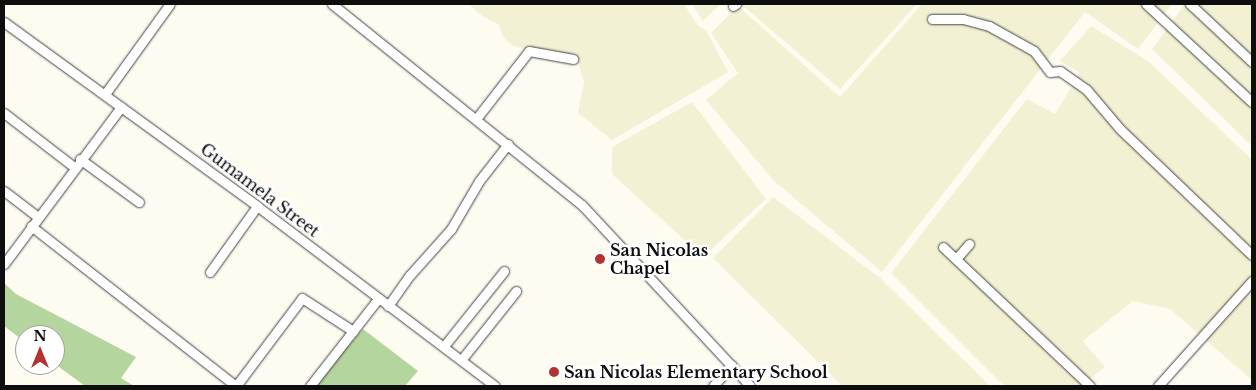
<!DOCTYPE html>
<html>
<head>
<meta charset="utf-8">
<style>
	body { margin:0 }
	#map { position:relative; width:1256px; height:390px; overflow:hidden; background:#fefcf1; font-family:"Libre Baskerville",serif }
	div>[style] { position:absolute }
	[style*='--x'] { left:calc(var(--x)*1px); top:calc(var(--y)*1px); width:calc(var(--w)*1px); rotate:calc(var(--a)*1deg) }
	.farmland>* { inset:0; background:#f2f1d3 }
	.forest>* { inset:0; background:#b4d59d }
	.roads { filter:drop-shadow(0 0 1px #414141) drop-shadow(0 0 1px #414141) }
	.minor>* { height:9px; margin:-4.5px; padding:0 4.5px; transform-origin:4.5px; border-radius:4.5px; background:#fff }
	.dots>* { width:14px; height:14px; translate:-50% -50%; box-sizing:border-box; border:2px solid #fff; border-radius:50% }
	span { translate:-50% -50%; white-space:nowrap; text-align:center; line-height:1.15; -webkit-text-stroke:5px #fff; paint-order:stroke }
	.street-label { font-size:16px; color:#0e0e0e }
	.poi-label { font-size:16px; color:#0e0e0e; font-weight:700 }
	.left { translate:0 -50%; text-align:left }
	.frame { position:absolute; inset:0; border:5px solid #0e0e0e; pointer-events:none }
	.north { position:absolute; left:15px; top:325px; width:50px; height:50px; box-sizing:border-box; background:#fff; border:1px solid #9f9f9f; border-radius:50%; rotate:0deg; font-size:14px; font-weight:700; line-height:20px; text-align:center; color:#0e0e0e }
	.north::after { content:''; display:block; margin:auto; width:18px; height:22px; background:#b33232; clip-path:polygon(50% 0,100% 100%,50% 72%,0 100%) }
</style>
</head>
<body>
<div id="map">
	<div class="farmland">
		<i style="clip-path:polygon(469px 4px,684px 4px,698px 26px,706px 30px,728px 72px,612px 140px,578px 113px,584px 82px,575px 53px,547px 54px,513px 46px,503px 37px,499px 25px,482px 16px)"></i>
		<i style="clip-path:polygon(692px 4px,721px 4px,703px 21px)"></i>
		<i style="clip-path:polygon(741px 4px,917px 4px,840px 89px)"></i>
		<i style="clip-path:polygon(922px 4px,1172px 4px,1138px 49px,1085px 12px,882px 272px,773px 180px,706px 100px,738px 73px,711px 33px,738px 6px,840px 97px)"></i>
		<i style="clip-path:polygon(1185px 4px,1252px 4px,1252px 146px,1152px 49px)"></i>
		<i style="clip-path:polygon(1091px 26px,1148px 61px,1252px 160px,1252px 380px,1170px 309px,1133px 301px,1083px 341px,1105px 367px,1081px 386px,1004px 386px,891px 273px,1027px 99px,1055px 114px,1080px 73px,1060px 61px)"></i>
		<i style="clip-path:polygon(692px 102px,766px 199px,703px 257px,612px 174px,612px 147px)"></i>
		<i style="clip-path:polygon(773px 197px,880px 278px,990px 386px,842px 386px,713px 258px)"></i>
	</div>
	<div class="forest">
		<i style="clip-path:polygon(4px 283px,16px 294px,136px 357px,121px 378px,134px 386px,85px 386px,55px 364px,55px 335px,25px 335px,25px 342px,4px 326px)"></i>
		<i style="clip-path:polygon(363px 329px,418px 371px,405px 386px,312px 386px)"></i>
	</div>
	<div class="roads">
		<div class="minor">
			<i style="--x:332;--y:4;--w:321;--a:38.8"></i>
			<i style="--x:582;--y:205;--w:247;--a:47.1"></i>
			<i style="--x:1146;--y:4;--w:144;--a:42.8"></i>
			<i style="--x:1190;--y:4;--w:85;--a:43.1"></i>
			<i style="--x:733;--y:6;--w:4;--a:-34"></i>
			<i style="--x:932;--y:19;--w:31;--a:0"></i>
			<i style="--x:963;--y:19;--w:27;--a:15"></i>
			<i style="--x:989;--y:26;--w:51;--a:29.1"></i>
			<i style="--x:1034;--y:51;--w:26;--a:53"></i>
			<i style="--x:1050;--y:72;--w:10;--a:-6"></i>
			<i style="--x:1060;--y:71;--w:32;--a:35"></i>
			<i style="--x:1086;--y:89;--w:52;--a:49.6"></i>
			<i style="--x:1120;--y:129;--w:182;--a:43.7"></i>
			<i style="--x:4;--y:22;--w:313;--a:36"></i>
			<i style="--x:257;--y:206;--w:298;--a:37.1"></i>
			<i style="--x:105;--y:94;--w:111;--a:-54.2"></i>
			<i style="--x:4;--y:113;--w:88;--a:37.6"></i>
			<i style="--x:476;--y:119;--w:86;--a:-52.1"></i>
			<i style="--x:529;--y:51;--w:45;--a:10.3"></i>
			<i style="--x:80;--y:159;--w:73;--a:36.1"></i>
			<i style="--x:4;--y:191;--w:43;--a:37.4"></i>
			<i style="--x:31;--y:226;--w:260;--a:38"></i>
			<i style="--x:943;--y:247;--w:202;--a:43.4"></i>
			<i style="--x:956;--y:259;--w:20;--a:-49"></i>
			<i style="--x:4;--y:264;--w:196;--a:-53.3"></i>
			<i style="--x:210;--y:272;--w:81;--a:-54.5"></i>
			<i style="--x:388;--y:306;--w:38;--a:-55"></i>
			<i style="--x:410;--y:275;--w:62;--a:-48.3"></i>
			<i style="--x:451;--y:229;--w:56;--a:-59.7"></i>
			<i style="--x:479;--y:181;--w:47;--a:-51.9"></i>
			<i style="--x:444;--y:346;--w:96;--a:-51.3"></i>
			<i style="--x:462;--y:359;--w:87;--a:-51.5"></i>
			<i style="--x:236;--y:386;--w:110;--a:-53.1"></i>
			<i style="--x:302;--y:298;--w:61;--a:32.9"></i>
			<i style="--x:310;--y:386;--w:110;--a:-52"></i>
			<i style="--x:713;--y:386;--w:28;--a:-48"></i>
			<i style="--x:1158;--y:386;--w:141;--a:-48.2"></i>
		</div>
	</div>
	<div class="dots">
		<i style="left:600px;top:259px;background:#b33232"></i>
		<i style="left:554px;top:372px;background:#b33232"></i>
	</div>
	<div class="street-label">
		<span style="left:260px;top:190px;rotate:37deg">Gumamela Street</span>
	</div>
	<div class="poi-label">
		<span class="left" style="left:610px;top:259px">San Nicolas<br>Chapel</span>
		<span class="left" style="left:564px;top:372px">San Nicolas Elementary School</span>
	</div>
	<div class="frame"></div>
	<div class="north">N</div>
</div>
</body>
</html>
